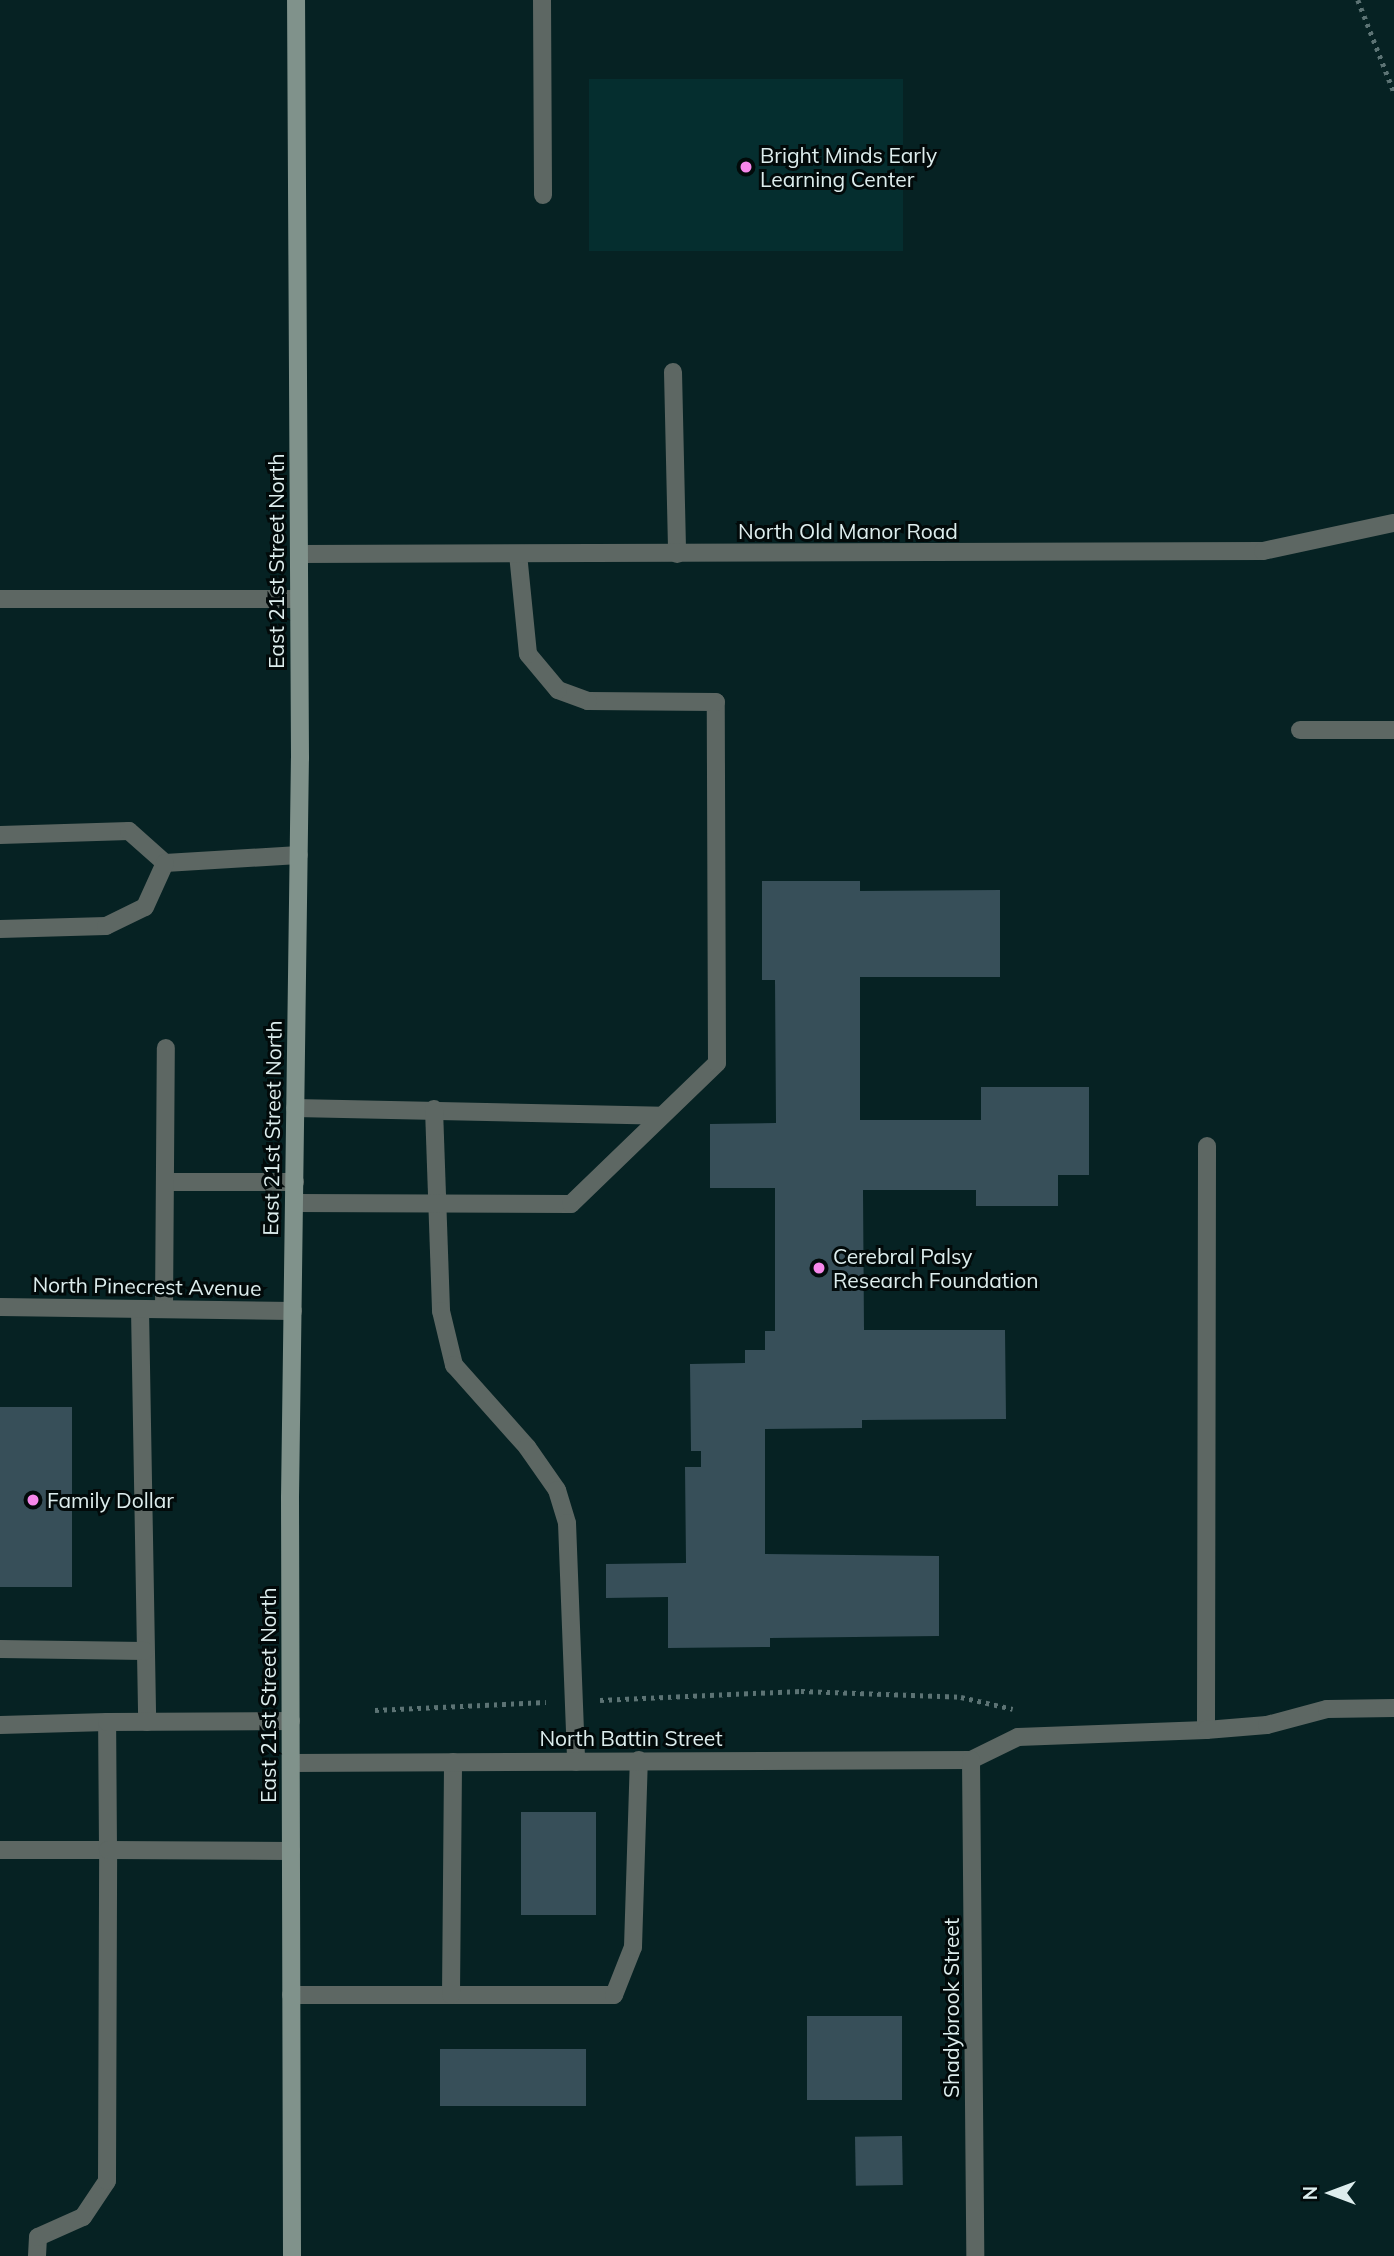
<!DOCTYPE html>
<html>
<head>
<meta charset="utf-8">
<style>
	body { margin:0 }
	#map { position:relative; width:1394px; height:2256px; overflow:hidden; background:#062223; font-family:Mulish,sans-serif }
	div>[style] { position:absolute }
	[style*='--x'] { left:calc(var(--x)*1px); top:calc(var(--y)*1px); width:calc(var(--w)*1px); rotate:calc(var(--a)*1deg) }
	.built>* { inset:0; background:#052e2f; transform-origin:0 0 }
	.building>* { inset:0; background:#374f59; transform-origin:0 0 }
	.path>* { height:4.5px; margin-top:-2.25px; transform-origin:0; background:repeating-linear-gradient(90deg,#5c7374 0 3.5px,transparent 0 8.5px) }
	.lane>* { height:18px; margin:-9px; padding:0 9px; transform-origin:9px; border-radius:9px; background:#5d6763 }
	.street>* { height:18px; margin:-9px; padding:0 9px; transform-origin:9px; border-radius:9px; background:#5d6763 }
	.secondary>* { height:18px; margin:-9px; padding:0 9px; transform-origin:9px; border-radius:9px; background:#80928b }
	.dots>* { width:19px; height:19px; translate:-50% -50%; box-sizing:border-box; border:4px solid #020a0a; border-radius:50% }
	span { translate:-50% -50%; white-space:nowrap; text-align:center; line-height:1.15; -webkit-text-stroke:6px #020a0a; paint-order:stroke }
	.poi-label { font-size:21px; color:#ddeded }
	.left { translate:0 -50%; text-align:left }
	.street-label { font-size:21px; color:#ddeded }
	.north { position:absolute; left:1296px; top:2158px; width:70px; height:70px; -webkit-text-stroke:5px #020a0a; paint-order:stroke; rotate:270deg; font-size:19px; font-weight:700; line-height:28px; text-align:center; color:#ddeded }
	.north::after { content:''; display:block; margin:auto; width:24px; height:32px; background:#ddeded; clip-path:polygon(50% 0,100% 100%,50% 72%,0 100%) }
</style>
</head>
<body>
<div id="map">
	<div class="built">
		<i style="left:903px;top:79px;width:172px;height:314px;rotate:90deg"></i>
	</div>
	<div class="building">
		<i style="clip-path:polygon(762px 881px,860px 881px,860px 891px,1000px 890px,1000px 977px,860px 977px,860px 1120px,981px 1120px,981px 1087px,1089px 1087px,1089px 1175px,1058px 1175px,1058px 1206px,976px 1206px,976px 1190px,863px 1190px,864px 1330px,1005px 1330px,1006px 1419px,862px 1420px,862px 1428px,765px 1429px,765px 1554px,939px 1556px,939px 1636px,770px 1638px,770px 1647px,668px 1648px,668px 1597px,606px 1598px,606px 1564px,686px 1563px,685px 1467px,701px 1467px,701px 1451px,691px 1451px,690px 1364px,745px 1363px,745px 1350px,765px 1350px,765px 1331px,775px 1331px,775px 1188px,710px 1188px,710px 1124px,776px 1123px,775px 980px,762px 980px)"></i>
		<i style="left:0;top:1407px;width:72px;height:180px"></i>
		<i style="left:521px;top:1812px;width:75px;height:103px"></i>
		<i style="left:902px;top:2016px;width:84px;height:95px;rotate:90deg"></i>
		<i style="left:586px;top:2049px;width:57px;height:146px;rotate:90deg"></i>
		<i style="left:902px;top:2136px;width:49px;height:47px;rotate:89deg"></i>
	</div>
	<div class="path">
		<i style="--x:1358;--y:0;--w:99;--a:68.6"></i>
		<i style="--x:600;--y:1700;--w:201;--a:-2.6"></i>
		<i style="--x:801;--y:1691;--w:160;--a:2.1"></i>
		<i style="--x:961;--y:1697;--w:53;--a:13"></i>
		<i style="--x:375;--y:1710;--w:171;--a:-2.7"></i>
	</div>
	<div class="lane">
		<i style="--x:542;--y:0;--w:195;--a:89.7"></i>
		<i style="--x:673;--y:372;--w:182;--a:88.7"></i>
		<i style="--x:0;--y:599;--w:299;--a:0"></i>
		<i style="--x:1300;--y:730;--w:94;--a:0"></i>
		<i style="--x:0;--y:835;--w:129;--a:-1.8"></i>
		<i style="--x:129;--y:831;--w:48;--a:41.6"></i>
		<i style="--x:165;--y:863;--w:134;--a:-3.4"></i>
		<i style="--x:0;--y:929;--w:106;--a:-1.6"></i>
		<i style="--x:106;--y:926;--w:43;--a:-26"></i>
		<i style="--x:145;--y:907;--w:48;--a:-65.6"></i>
		<i style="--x:295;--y:1108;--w:367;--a:1.2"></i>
		<i style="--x:434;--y:1109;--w:202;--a:88"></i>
		<i style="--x:441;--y:1311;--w:56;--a:76.5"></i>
		<i style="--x:454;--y:1365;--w:110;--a:48.3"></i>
		<i style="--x:527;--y:1447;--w:52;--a:55.1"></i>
		<i style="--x:557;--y:1490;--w:34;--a:73"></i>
		<i style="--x:567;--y:1523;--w:239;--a:87.8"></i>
		<i style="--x:165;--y:1182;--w:130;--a:0"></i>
		<i style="--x:294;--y:1203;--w:277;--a:0.2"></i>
		<i style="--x:571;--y:1204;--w:203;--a:-44"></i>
		<i style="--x:717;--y:1063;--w:361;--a:-90.2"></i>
		<i style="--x:716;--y:702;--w:128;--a:-179.6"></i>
		<i style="--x:588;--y:701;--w:32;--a:-160"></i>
		<i style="--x:558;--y:690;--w:47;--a:-129.8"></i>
		<i style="--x:528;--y:654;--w:100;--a:-95.7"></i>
		<i style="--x:140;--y:1309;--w:413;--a:89"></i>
		<i style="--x:164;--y:1309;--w:261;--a:-89.6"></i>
		<i style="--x:0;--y:1649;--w:145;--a:0.8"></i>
		<i style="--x:0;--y:1725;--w:107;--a:-1.6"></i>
		<i style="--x:1206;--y:1730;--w:584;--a:-89.9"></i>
		<i style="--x:971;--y:1760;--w:52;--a:-26.1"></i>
		<i style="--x:1018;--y:1737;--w:188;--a:-2.1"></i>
		<i style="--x:1206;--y:1730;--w:61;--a:-4.7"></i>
		<i style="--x:1267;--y:1725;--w:62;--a:-14.9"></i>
		<i style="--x:1327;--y:1709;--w:67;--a:-0.9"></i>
		<i style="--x:0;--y:1850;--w:108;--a:0"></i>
		<i style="--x:108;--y:1850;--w:128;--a:-90.4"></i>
		<i style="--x:107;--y:1722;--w:184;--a:-0.3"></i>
		<i style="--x:291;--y:1995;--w:323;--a:0"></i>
		<i style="--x:614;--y:1995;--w:52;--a:-68.4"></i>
		<i style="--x:633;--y:1947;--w:187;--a:-88.2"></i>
		<i style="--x:451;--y:1995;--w:233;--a:-89.5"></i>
		<i style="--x:37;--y:2256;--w:19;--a:-87"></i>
		<i style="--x:38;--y:2237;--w:49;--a:-24"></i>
		<i style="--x:83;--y:2217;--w:43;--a:-56.3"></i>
		<i style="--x:107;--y:2181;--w:331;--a:-89.8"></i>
		<i style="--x:108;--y:1850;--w:183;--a:0.3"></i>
	</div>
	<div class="street">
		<i style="--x:299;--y:554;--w:964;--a:-0.18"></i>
		<i style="--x:1263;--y:551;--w:134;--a:-12.1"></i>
		<i style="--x:0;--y:1307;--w:293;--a:0.8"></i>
		<i style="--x:291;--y:1763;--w:680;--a:-0.25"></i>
		<i style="--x:971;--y:1760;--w:496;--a:89.5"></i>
	</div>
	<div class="secondary">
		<i style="--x:292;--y:2256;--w:758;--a:-90.15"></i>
		<i style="--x:290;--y:1498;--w:740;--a:-89.23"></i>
		<i style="--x:300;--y:758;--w:758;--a:-90.3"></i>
	</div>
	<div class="dots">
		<i style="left:746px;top:167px;background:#f788eb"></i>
		<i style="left:819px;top:1268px;background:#f788eb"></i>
		<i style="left:33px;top:1500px;background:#f788eb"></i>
	</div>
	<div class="poi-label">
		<span class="left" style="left:760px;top:167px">Bright Minds Early<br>Learning Center</span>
		<span class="left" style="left:833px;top:1268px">Cerebral Palsy<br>Research Foundation</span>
		<span class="left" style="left:47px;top:1500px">Family Dollar</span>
	</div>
	<div class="street-label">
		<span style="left:848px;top:531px">North Old Manor Road</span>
		<span style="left:276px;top:561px;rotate:-90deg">East 21st Street North</span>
		<span style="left:272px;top:1128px;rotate:-89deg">East 21st Street North</span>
		<span style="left:147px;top:1286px;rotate:1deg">North Pinecrest Avenue</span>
		<span style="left:268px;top:1695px;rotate:-90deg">East 21st Street North</span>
		<span style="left:631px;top:1738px">North Battin Street</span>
		<span style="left:951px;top:2008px;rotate:-90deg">Shadybrook Street</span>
	</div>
	<div class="north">N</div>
</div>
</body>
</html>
